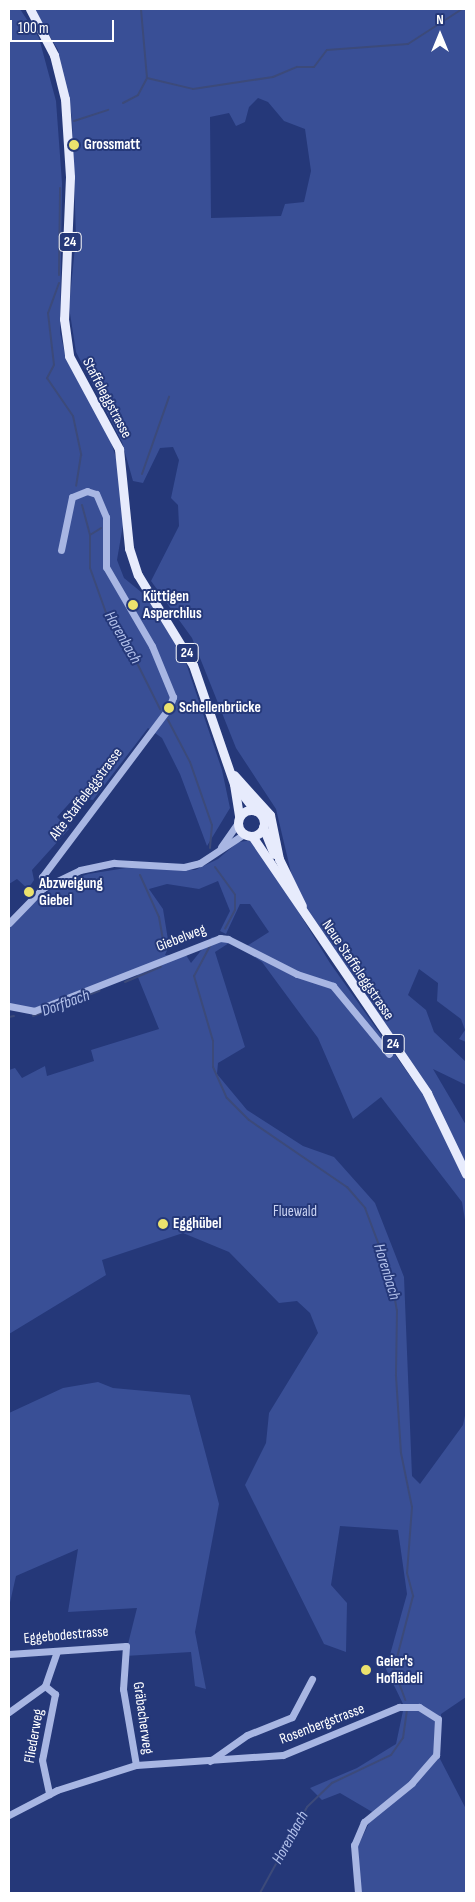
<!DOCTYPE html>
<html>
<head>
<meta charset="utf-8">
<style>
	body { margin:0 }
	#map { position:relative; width:475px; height:1902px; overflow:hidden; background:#253879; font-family:"Sofia Sans Condensed",sans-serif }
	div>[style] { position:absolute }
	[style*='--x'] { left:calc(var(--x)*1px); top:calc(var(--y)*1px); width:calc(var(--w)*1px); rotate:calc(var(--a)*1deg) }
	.green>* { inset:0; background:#394f96 }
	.stream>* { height:2px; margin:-1px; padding:0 1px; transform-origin:1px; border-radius:1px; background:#3c4a7a }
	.minor>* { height:7px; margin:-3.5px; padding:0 3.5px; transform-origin:3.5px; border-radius:3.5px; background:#a8b6e3 }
	.major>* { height:9px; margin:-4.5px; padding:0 4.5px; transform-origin:4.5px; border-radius:4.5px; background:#e7ebfc }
	.major>.ring { margin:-4.5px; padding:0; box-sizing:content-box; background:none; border:9px solid #e7ebfc; border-radius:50% }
	.dots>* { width:14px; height:14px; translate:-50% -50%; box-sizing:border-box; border:2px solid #253879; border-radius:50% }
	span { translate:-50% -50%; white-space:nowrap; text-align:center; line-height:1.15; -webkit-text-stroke:4px #253879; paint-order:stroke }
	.shield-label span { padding:1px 4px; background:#253879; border:1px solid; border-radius:4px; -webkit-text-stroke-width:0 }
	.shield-label { font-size:14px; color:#fff; font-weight:700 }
	.poi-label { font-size:15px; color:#fff; font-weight:700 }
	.left { translate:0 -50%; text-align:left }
	.street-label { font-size:15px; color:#fff }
	.park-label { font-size:15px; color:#cbd4f3 }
	.water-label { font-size:16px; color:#b3c1eb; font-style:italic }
	.frame { position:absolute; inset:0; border:10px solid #fff; pointer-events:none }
	.north { position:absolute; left:415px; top:10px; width:50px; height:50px; -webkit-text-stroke:4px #253879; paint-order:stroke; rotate:0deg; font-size:14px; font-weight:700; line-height:20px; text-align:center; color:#fff }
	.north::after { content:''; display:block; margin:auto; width:18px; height:22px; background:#fff; clip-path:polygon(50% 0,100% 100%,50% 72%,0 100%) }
	.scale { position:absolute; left:10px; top:20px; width:104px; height:22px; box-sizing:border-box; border:2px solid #fff; border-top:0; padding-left:6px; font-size:15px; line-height:18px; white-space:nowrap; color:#fff; -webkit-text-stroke:4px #253879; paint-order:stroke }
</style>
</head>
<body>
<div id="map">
	<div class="green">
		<i style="clip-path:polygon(9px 9px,20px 9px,39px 38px,56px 101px,62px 183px,60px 332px,66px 359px,109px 436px,118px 464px,124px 519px,117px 560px,124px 578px,146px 596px,185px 660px,222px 770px,230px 808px,207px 846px,180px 774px,162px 738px,148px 728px,93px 800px,75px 797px,57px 817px,69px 829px,32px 870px,34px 880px,28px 889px,17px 879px,9px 884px)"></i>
		<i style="clip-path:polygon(evenodd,34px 9px,466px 9px,466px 1042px,459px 1039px,465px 1030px,461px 1019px,437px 1001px,438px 983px,419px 969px,408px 995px,426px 1010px,434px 1032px,466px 1062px,466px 1085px,433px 1069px,466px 1125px,466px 1226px,462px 1202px,381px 1097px,353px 1119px,318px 1038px,262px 962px,242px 949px,269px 932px,250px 904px,240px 904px,226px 934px,220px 931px,230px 911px,218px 881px,199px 889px,167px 884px,149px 889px,163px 909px,169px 946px,165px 955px,186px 955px,191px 963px,212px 937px,229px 943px,215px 952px,245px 1047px,218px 1063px,217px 1074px,247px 1110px,303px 1146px,334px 1157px,375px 1203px,404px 1277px,412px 1476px,420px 1484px,463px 1425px,466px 1411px,466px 1697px,441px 1714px,438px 1755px,466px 1809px,466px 1893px,360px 1893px,358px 1846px,374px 1813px,340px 1793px,322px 1800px,310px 1788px,357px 1768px,396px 1744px,404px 1706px,386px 1669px,407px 1594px,398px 1530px,340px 1526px,331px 1585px,347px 1603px,346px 1652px,324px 1644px,245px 1485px,266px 1443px,269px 1413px,318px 1333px,310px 1313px,297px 1301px,279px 1303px,229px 1252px,183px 1233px,102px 1260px,106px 1275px,9px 1334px,9px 1070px,15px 1068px,22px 1078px,45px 1066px,47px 1076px,94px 1061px,91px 1050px,159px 1029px,135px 970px,34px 1011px,9px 1006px,9px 923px,55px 886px,88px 874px,132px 867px,195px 870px,218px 859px,238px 842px,254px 840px,330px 963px,415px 1083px,420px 1076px,320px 934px,294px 885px,276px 809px,236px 748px,192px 638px,151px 581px,179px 526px,178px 505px,171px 498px,179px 460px,173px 447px,160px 448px,143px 483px,133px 481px,122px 442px,76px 352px,69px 307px,76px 237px,72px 117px,58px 50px,34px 9px,258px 98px,268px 102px,284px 121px,305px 129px,311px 171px,304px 202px,285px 204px,281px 216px,211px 218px,210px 117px,229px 113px,236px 126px,245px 122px,249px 107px,258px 98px)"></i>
		<i style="clip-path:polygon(98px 1382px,113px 1388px,190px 1395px,219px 1504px,195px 1632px,206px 1689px,195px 1686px,191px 1652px,125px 1656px,137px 1608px,68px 1612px,78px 1549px,16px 1576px,9px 1607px,9px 1413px,63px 1388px)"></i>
	</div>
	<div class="stream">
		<i style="--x:147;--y:78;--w:47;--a:13.4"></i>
		<i style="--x:193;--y:89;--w:81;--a:-8.5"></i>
		<i style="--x:273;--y:77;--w:26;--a:-23"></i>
		<i style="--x:297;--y:67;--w:17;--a:0"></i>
		<i style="--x:314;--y:67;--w:21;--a:-53"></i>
		<i style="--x:327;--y:50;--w:81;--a:-4.2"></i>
		<i style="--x:408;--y:44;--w:64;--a:-32.9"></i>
		<i style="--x:123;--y:103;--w:17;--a:-28"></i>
		<i style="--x:138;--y:95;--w:19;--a:-62"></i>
		<i style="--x:147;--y:78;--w:69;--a:-95"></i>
		<i style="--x:74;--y:121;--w:36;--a:-18"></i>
		<i style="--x:59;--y:275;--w:87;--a:-89.3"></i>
		<i style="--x:59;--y:283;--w:32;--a:110"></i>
		<i style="--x:48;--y:313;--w:52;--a:83.4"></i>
		<i style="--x:54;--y:365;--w:15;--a:118"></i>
		<i style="--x:47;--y:378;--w:46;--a:55.6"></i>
		<i style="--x:73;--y:416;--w:40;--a:78"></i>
		<i style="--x:81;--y:455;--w:31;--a:99"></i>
		<i style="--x:142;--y:474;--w:82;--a:-70.7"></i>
		<i style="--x:82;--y:505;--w:31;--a:75"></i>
		<i style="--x:90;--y:535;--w:33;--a:90"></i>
		<i style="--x:90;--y:568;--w:56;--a:70.3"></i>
		<i style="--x:109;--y:621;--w:37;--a:54"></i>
		<i style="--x:131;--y:651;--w:65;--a:63.4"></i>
		<i style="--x:90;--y:535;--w:13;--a:-32"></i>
		<i style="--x:168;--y:720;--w:47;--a:62.4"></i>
		<i style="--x:190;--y:762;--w:67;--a:70.8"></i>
		<i style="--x:212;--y:825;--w:23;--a:95"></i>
		<i style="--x:215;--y:867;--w:34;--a:54"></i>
		<i style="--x:235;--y:895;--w:15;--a:90"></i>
		<i style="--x:235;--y:910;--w:21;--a:118"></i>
		<i style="--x:140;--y:875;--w:46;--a:65.7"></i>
		<i style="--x:159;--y:917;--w:29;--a:80"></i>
		<i style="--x:210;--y:946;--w:34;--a:118"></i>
		<i style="--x:194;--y:976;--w:68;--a:73.7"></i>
		<i style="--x:213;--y:1041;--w:26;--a:90"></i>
		<i style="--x:213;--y:1067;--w:34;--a:66"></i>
		<i style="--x:227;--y:1098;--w:31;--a:45"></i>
		<i style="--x:249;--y:1120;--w:119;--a:34.4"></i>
		<i style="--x:347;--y:1187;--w:28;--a:49"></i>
		<i style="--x:365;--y:1208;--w:74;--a:69.4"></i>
		<i style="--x:391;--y:1277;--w:34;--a:80"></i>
		<i style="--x:397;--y:1310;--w:66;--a:90.9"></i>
		<i style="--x:396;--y:1376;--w:77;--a:86.3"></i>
		<i style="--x:401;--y:1453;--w:55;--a:78.5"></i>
		<i style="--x:412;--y:1507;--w:66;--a:94.3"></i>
		<i style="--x:407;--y:1573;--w:24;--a:75"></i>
		<i style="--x:413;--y:1596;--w:75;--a:104.6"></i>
		<i style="--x:394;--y:1669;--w:33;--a:70"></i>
		<i style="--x:125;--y:982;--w:39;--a:-23"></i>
		<i style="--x:33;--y:1016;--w:71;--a:-20.7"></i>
		<i style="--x:9;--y:1017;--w:5;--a:-11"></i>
		<i style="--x:260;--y:1893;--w:98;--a:-61.3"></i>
		<i style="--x:307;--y:1807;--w:35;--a:-44"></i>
		<i style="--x:332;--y:1783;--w:65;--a:-25.4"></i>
		<i style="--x:391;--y:1755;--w:21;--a:-55"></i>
		<i style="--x:403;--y:1738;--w:28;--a:-82"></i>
	</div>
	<div class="minor">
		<i style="--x:221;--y:847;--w:28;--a:-55"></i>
		<i style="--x:43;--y:888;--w:11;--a:-95"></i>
		<i style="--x:42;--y:877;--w:211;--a:-53.1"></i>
		<i style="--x:169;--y:708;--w:12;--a:-70"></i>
		<i style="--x:173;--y:697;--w:55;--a:-112.4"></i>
		<i style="--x:152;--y:646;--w:91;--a:-120.2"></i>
		<i style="--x:106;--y:567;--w:50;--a:-90"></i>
		<i style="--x:106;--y:517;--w:25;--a:-113"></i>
		<i style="--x:96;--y:494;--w:9;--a:-162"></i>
		<i style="--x:87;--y:491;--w:16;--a:158"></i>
		<i style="--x:72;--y:497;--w:54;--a:101.7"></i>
		<i style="--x:9;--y:923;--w:49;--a:-45.8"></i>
		<i style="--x:43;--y:888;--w:41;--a:-25.9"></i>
		<i style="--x:80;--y:870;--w:35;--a:-12"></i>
		<i style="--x:114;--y:863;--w:70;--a:3.3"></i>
		<i style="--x:184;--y:867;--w:16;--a:-14"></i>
		<i style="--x:200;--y:863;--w:53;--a:-33.4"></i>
		<i style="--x:9;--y:1006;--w:25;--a:11"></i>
		<i style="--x:34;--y:1011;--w:200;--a:-21.4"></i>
		<i style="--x:220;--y:938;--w:8;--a:7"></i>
		<i style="--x:228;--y:939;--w:77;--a:26.9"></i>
		<i style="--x:297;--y:974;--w:38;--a:18"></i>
		<i style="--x:333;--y:986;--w:88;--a:50.5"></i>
		<i style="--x:9;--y:1654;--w:117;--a:-3.9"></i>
		<i style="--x:126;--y:1646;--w:43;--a:94"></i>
		<i style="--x:123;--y:1689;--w:77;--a:80.3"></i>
		<i style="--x:45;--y:1686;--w:13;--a:39"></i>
		<i style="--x:55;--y:1694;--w:67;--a:101.1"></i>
		<i style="--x:42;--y:1760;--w:35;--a:78"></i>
		<i style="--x:9;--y:1712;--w:44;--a:-35.8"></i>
		<i style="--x:45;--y:1686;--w:37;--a:-71"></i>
		<i style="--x:210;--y:1761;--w:45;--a:-35.1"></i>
		<i style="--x:247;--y:1735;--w:48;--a:-21.8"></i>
		<i style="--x:292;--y:1717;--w:43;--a:-62.2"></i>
		<i style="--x:9;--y:1815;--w:54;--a:-27.5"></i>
		<i style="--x:57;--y:1790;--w:83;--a:-17.6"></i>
		<i style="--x:136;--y:1765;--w:147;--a:-3.9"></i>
		<i style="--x:283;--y:1755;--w:126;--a:-22.5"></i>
		<i style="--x:399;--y:1707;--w:20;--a:0"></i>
		<i style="--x:419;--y:1707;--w:22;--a:32"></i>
		<i style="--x:438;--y:1719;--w:36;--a:93"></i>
		<i style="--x:436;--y:1755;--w:37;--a:131"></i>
		<i style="--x:412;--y:1783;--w:62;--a:140.9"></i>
		<i style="--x:364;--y:1822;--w:25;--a:113"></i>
		<i style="--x:354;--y:1845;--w:48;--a:85.2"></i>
	</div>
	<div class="major">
		<i style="--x:30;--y:9;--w:52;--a:62.4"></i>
		<i style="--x:54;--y:55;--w:45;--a:76"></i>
		<i style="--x:65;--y:99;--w:78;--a:86.3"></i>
		<i style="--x:70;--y:177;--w:142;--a:92.4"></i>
		<i style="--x:64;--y:319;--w:37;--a:82"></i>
		<i style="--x:69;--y:356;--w:106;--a:61.7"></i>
		<i style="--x:119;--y:449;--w:100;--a:84.2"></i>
		<i style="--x:129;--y:548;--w:28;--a:72"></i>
		<i style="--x:138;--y:575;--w:105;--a:58.6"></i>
		<i style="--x:193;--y:665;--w:126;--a:71"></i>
		<i style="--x:234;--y:784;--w:33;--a:81"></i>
		<i style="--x:234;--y:775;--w:54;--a:48"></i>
		<i style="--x:270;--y:815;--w:45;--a:78.4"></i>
		<i style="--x:279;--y:859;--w:52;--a:63.9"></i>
		<i style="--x:236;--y:786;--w:31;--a:52"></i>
		<i class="ring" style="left:238px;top:810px;width:17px;height:17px"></i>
		<i style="--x:263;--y:827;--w:29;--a:68"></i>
		<i style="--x:252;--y:836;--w:311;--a:55.7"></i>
		<i style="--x:427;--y:1093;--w:90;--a:64.3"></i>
	</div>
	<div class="dots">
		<i style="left:74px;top:145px;background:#ece26d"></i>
		<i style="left:133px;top:605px;background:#ece26d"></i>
		<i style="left:169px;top:708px;background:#ece26d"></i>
		<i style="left:29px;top:892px;background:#ece26d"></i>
		<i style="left:163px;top:1224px;background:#ece26d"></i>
		<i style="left:366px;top:1670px;background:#ece26d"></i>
	</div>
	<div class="shield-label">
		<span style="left:70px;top:242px">24</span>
		<span style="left:187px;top:653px">24</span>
		<span style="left:393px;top:1044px">24</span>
	</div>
	<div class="poi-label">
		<span class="left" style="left:84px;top:145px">Grossmatt</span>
		<span class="left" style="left:143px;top:605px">Küttigen<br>Asperchlus</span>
		<span class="left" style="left:179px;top:708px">Schellenbrücke</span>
		<span class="left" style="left:39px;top:892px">Abzweigung<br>Giebel</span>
		<span class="left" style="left:173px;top:1224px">Egghübel</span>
		<span class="left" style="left:376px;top:1670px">Geier's<br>Hoflädeli</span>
	</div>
	<div class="street-label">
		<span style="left:107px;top:398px;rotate:62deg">Staffeleggstrasse</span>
		<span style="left:86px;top:794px;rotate:-53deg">Alte Staffeleggstrasse</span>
		<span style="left:181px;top:938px;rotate:-21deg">Giebelweg</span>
		<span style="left:358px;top:970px;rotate:56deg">Neue Staffeleggstrasse</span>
		<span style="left:66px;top:1635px;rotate:-5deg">Eggebodestrasse</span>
		<span style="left:143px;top:1718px;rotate:82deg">Gräbacherweg</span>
		<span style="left:322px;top:1724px;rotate:-21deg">Rosenbergstrasse</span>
		<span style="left:34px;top:1736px;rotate:-80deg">Fliederweg</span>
	</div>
	<div class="park-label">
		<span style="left:295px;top:1212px">Fluewald</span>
	</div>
	<div class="water-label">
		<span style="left:122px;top:638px;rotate:60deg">Horenbach</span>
		<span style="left:66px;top:1004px;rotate:-20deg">Dorfbach</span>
		<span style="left:386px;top:1272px;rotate:73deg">Horenbach</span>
		<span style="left:291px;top:1838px;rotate:-61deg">Horenbach</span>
	</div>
	<div class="frame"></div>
	<div class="north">N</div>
	<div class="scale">100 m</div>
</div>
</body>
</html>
